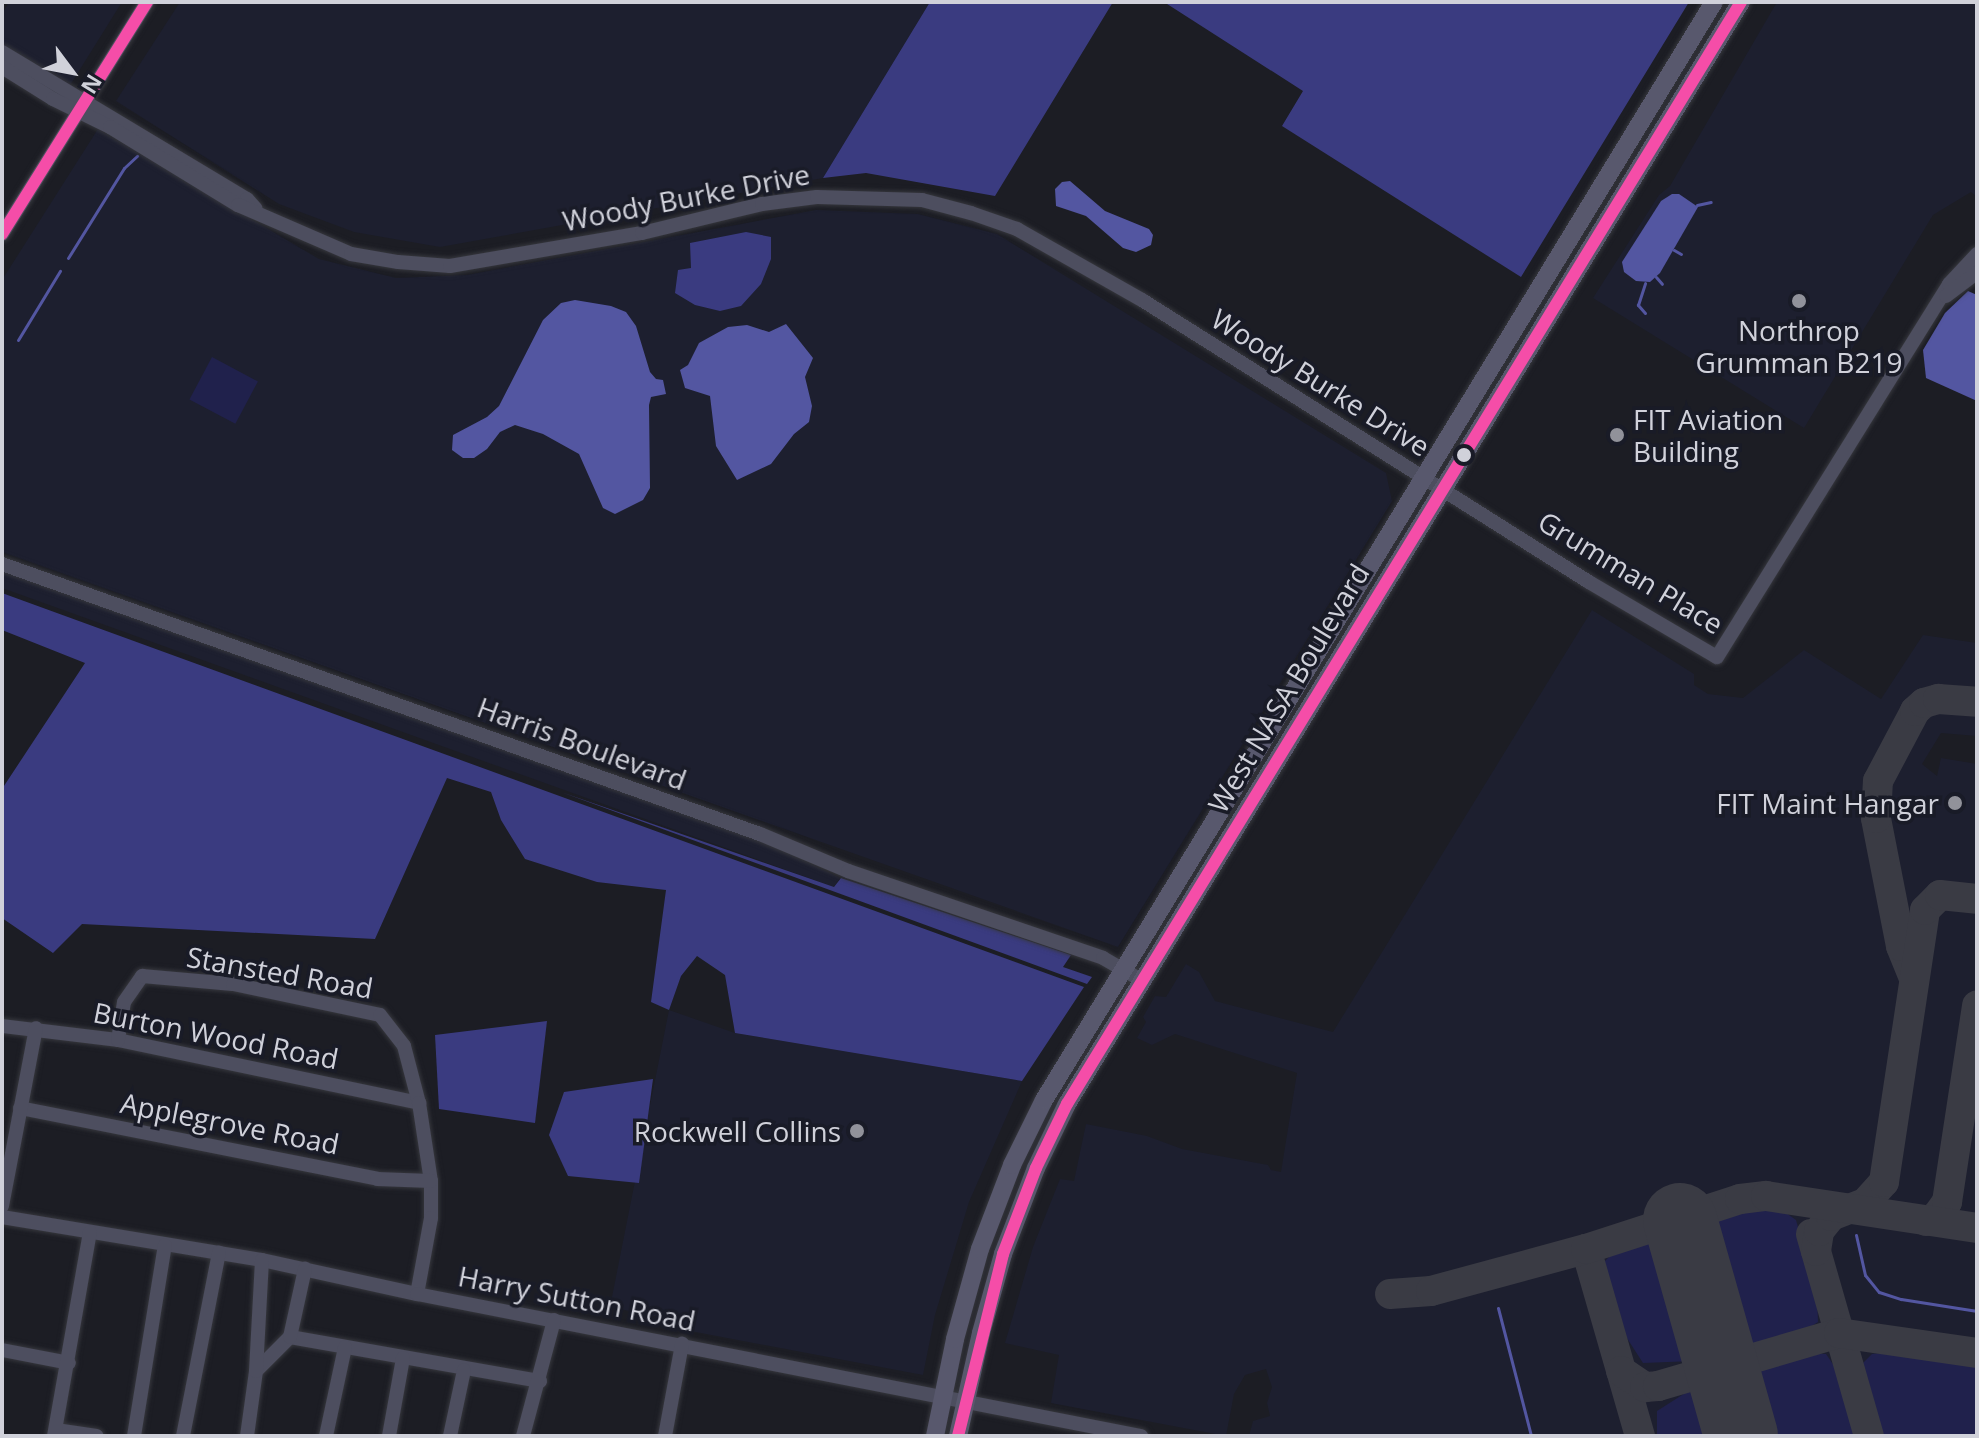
<!DOCTYPE html>
<html>
<head>
<meta charset="utf-8">
<style>
	body { margin:0 }
	#map { position:relative; width:1979px; height:1438px; overflow:hidden; background:#1c1d24; font-family:"Open Sans",sans-serif }
	div>[style] { position:absolute }
	[style*='--x'] { left:calc(var(--x)*1px); top:calc(var(--y)*1px); width:calc(var(--w)*1px); rotate:calc(var(--a)*1deg) }
	.built>* { inset:0; background:#1d1f2f }
	.green>* { inset:0; background:#20214c; transform-origin:0 0 }
	.forest>* { inset:0; background:#3a3b80 }
	.water>* { inset:0; background:#5356a1 }
	.stream>* { height:3px; margin:-1.5px; padding:0 1.5px; transform-origin:1.5px; border-radius:1.5px; background:#5356a1 }
	.taxiway>* { height:30px; margin:-15px; padding:0 15px; transform-origin:15px; border-radius:15px; background:#3a3b44 }
	.runway>* { height:74px; margin:-37px; padding:0 37px; transform-origin:37px; border-radius:37px; background:#3a3b44 }
	.roads { filter:drop-shadow(0 0 2px #36373d) drop-shadow(0 0 2px #36373d) }
	.minor>* { height:14px; margin:-7px; padding:0 7px; transform-origin:7px; border-radius:7px; background:#4d4e5f }
	.major>* { height:18px; margin:-9px; padding:0 9px; transform-origin:9px; border-radius:9px; background:#58586d }
	.bus-1>* { height:12px; margin:-6px; padding:0 6px; transform-origin:6px; border-radius:6px; background:#f54da8 }
	.dots>* { width:22px; height:22px; translate:-50% -50%; box-sizing:border-box; border:4px solid #191b27; border-radius:50% }
	span { translate:-50% -50%; white-space:nowrap; text-align:center; line-height:1.15; -webkit-text-stroke:7px #191b27; paint-order:stroke }
	.street-label { font-size:28px; color:#d0d1da }
	.poi-label { font-size:28px; color:#d0d1da }
	.left { translate:0 -50%; text-align:left }
	.right { translate:-100% -50%; text-align:right }
	.frame { position:absolute; inset:0; border:4px solid #d0d1da; pointer-events:none }
	.north { position:absolute; left:32px; top:32px; width:80px; height:80px; -webkit-text-stroke:6px #191b27; paint-order:stroke; rotate:122deg; font-size:22px; font-weight:700; line-height:32px; text-align:center; color:#d0d1da }
	.north::after { content:''; display:block; margin:auto; width:28px; height:36px; background:#d0d1da; clip-path:polygon(50% 0,100% 100%,50% 72%,0 100%) }
</style>
</head>
<body>
<div id="map">
	<div class="built">
		<i style="clip-path:polygon(9px 2px,122px 2px,69px 87px,2px 45px,2px 14px)"></i>
		<i style="clip-path:polygon(180px 2px,930px 2px,823px 178px,440px 247px,354px 232px,279px 204px,116px 101px)"></i>
		<i style="clip-path:polygon(1777px 2px,1977px 2px,1977px 197px,1971px 192px,1933px 215px,1804px 428px,1593px 298px,1659px 195px,1670px 186px)"></i>
		<i style="clip-path:polygon(98px 129px,319px 259px,396px 278px,467px 275px,816px 210px,918px 214px,997px 234px,1386px 473px,1392px 501px,1118px 947px,2px 552px,2px 280px)"></i>
		<i style="clip-path:polygon(2px 570px,759px 838px,840px 878px,834px 887px,2px 588px)"></i>
		<i style="clip-path:polygon(1592px 610px,1694px 674px,1694px 685px,1708px 694px,1743px 698px,1804px 650px,1881px 699px,1923px 635px,1977px 643px,1977px 736px,1941px 733px,1922px 764px,1937px 776px,1941px 758px,1977px 764px,1977px 1436px,1249px 1436px,1253px 1421px,1270px 1416px,1267px 1403px,1272px 1387px,1266px 1369px,1245px 1375px,1234px 1394px,1226px 1436px,1051px 1403px,1059px 1355px,1005px 1343px,1033px 1247px,1060px 1179px,1074px 1181px,1086px 1124px,1147px 1136px,1182px 1149px,1268px 1165px,1271px 1170px,1281px 1172px,1297px 1073px,1175px 1034px,1152px 1045px,1137px 1038px,1146px 1022px,1143px 1017px,1155px 996px,1166px 997px,1186px 964px,1199px 972px,1215px 1001px,1333px 1032px)"></i>
		<i style="clip-path:polygon(669px 1010px,735px 1033px,1022px 1081px,969px 1202px,935px 1315px,923px 1375px,664px 1326px,664px 1318px,610px 1307px)"></i>
	</div>
	<div class="green">
		<i style="left:212px;top:357px;width:52px;height:48px;rotate:28deg"></i>
		<i style="clip-path:polygon(1752px 1208px,1779px 1208px,1796px 1220px,1817px 1295px,1818px 1322px,1796px 1336px,1757px 1347px,1736px 1346px,1706px 1239px,1708px 1229px,1719px 1217px)"></i>
		<i style="clip-path:polygon(1640px 1242px,1655px 1243px,1671px 1257px,1699px 1356px,1693px 1361px,1643px 1363px,1623px 1332px,1603px 1276px,1604px 1262px,1617px 1249px)"></i>
		<i style="clip-path:polygon(1892px 1352px,1977px 1364px,1977px 1436px,1873px 1436px,1862px 1389px,1863px 1363px,1872px 1354px)"></i>
		<i style="clip-path:polygon(1802px 1353px,1826px 1354px,1841px 1376px,1860px 1436px,1761px 1436px,1744px 1376px,1764px 1363px)"></i>
		<i style="clip-path:polygon(1708px 1386px,1722px 1436px,1657px 1436px,1657px 1411px,1690px 1390px)"></i>
	</div>
	<div class="forest">
		<i style="clip-path:polygon(930px 2px,1113px 2px,995px 196px,866px 173px,823px 178px)"></i>
		<i style="clip-path:polygon(1164px 2px,1689px 2px,1521px 277px,1282px 126px,1303px 91px)"></i>
		<i style="clip-path:polygon(746px 232px,771px 237px,771px 259px,761px 284px,741px 306px,720px 311px,695px 305px,675px 293px,678px 270px,691px 268px,690px 243px)"></i>
		<i style="clip-path:polygon(2px 593px,1084px 987px,1022px 1081px,735px 1033px,725px 975px,697px 956px,681px 976px,669px 1010px,651px 1002px,666px 890px,597px 882px,525px 859px,501px 820px,491px 792px,447px 778px,375px 939px,82px 924px,53px 953px,2px 918px,2px 789px,85px 663px,2px 630px)"></i>
		<i style="clip-path:polygon(561px 792px,834px 887px,841px 878px,1071px 955px,1063px 967px,1092px 977px,1087px 984px)"></i>
		<i style="clip-path:polygon(547px 1021px,535px 1123px,439px 1109px,435px 1035px)"></i>
		<i style="clip-path:polygon(653px 1079px,639px 1183px,568px 1176px,549px 1135px,564px 1092px)"></i>
	</div>
	<div class="water">
		<i style="clip-path:polygon(1070px 181px,1105px 211px,1149px 229px,1153px 235px,1151px 245px,1136px 252px,1123px 248px,1086px 216px,1056px 206px,1055px 189px,1062px 182px)"></i>
		<i style="clip-path:polygon(1679px 194px,1698px 207px,1660px 273px,1650px 282px,1636px 281px,1624px 272px,1622px 262px,1661px 201px,1672px 194px)"></i>
		<i style="clip-path:polygon(1968px 291px,1977px 295px,1977px 401px,1926px 378px,1923px 350px,1945px 313px)"></i>
		<i style="clip-path:polygon(575px 300px,611px 306px,626px 312px,636px 326px,650px 372px,656px 379px,663px 380px,666px 394px,651px 397px,649px 405px,650px 488px,643px 500px,615px 514px,603px 508px,579px 454px,543px 434px,515px 425px,500px 432px,487px 449px,474px 458px,463px 458px,452px 450px,453px 435px,487px 417px,499px 406px,543px 320px,561px 303px)"></i>
		<i style="clip-path:polygon(786px 324px,813px 358px,805px 377px,812px 406px,809px 422px,794px 434px,771px 464px,737px 480px,716px 446px,710px 396px,685px 388px,680px 370px,688px 365px,699px 343px,728px 327px,747px 325px,769px 332px)"></i>
	</div>
	<div class="stream">
		<i style="--x:1697;--y:205;--w:14;--a:-12"></i>
		<i style="--x:1674;--y:250;--w:8;--a:30"></i>
		<i style="--x:68;--y:258;--w:106;--a:-58.1"></i>
		<i style="--x:124;--y:168;--w:18;--a:-43"></i>
		<i style="--x:1656;--y:277;--w:9;--a:49"></i>
		<i style="--x:1645;--y:313;--w:11;--a:-131"></i>
		<i style="--x:1638;--y:305;--w:23;--a:-72"></i>
		<i style="--x:18;--y:340;--w:81;--a:-58.7"></i>
		<i style="--x:1856;--y:1235;--w:41;--a:77.3"></i>
		<i style="--x:1865;--y:1275;--w:22;--a:51"></i>
		<i style="--x:1879;--y:1292;--w:23;--a:18"></i>
		<i style="--x:1901;--y:1299;--w:77;--a:9"></i>
		<i style="--x:1498;--y:1308;--w:132;--a:75.5"></i>
	</div>
	<div class="taxiway">
		<i style="--x:1913;--y:976;--w:32;--a:-112"></i>
		<i style="--x:1901;--y:946;--w:130;--a:-101.1"></i>
		<i style="--x:1876;--y:818;--w:37;--a:-87"></i>
		<i style="--x:1878;--y:781;--w:79;--a:-62.1"></i>
		<i style="--x:1915;--y:711;--w:12;--a:-42"></i>
		<i style="--x:1924;--y:703;--w:15;--a:-16"></i>
		<i style="--x:1938;--y:699;--w:39;--a:4"></i>
		<i style="--x:1926;--y:1221;--w:11;--a:-22"></i>
		<i style="--x:1936;--y:1217;--w:19;--a:-54"></i>
		<i style="--x:1947;--y:1202;--w:199;--a:-81.3"></i>
		<i style="--x:1811;--y:1234;--w:210;--a:74"></i>
		<i style="--x:1586;--y:1249;--w:195;--a:73.9"></i>
		<i style="--x:1816;--y:1251;--w:20;--a:-81"></i>
		<i style="--x:1819;--y:1231;--w:19;--a:-51"></i>
		<i style="--x:1831;--y:1216;--w:36;--a:-21"></i>
		<i style="--x:1865;--y:1203;--w:28;--a:-48"></i>
		<i style="--x:1884;--y:1182;--w:275;--a:-81.4"></i>
		<i style="--x:1925;--y:910;--w:21;--a:-45"></i>
		<i style="--x:1940;--y:895;--w:37;--a:6"></i>
		<i style="--x:1390;--y:1294;--w:41;--a:-4.2"></i>
		<i style="--x:1431;--y:1291;--w:161;--a:-15.2"></i>
		<i style="--x:1586;--y:1249;--w:162;--a:-18"></i>
		<i style="--x:1740;--y:1199;--w:26;--a:-7"></i>
		<i style="--x:1766;--y:1196;--w:213;--a:8.6"></i>
		<i style="--x:1621;--y:1371;--w:29;--a:34"></i>
		<i style="--x:1645;--y:1387;--w:13;--a:-4"></i>
		<i style="--x:1658;--y:1386;--w:189;--a:-16.3"></i>
		<i style="--x:1839;--y:1333;--w:139;--a:8.2"></i>
	</div>
	<div class="runway">
		<i style="--x:1680;--y:1220;--w:224;--a:74.2"></i>
	</div>
	<div class="roads">
		<div class="minor">
			<i style="--x:2;--y:52;--w:286;--a:31"></i>
			<i style="--x:247;--y:199;--w:13;--a:48"></i>
			<i style="--x:2;--y:67;--w:60;--a:32.1"></i>
			<i style="--x:53;--y:99;--w:64;--a:26.2"></i>
			<i style="--x:110;--y:127;--w:150;--a:31.4"></i>
			<i style="--x:238;--y:205;--w:123;--a:23.4"></i>
			<i style="--x:351;--y:254;--w:48;--a:9.7"></i>
			<i style="--x:398;--y:262;--w:52;--a:4.4"></i>
			<i style="--x:450;--y:266;--w:195;--a:-9.8"></i>
			<i style="--x:642;--y:233;--w:123;--a:-13.6"></i>
			<i style="--x:762;--y:204;--w:55;--a:-7.3"></i>
			<i style="--x:817;--y:197;--w:105;--a:1.6"></i>
			<i style="--x:922;--y:200;--w:51;--a:14.9"></i>
			<i style="--x:971;--y:213;--w:49;--a:19.2"></i>
			<i style="--x:1017;--y:229;--w:144;--a:29.6"></i>
			<i style="--x:1142;--y:300;--w:529;--a:32.25"></i>
			<i style="--x:1589;--y:582;--w:148;--a:30.4"></i>
			<i style="--x:1717;--y:657;--w:439;--a:-58.1"></i>
			<i style="--x:1949;--y:284;--w:41;--a:-47"></i>
			<i style="--x:2;--y:234;--w:274;--a:-58"></i>
			<i style="--x:1946;--y:296;--w:39;--a:-37"></i>
			<i style="--x:2;--y:564;--w:805;--a:19.61"></i>
			<i style="--x:760;--y:834;--w:95;--a:22.8"></i>
			<i style="--x:848;--y:871;--w:269;--a:18.8"></i>
			<i style="--x:1103;--y:958;--w:44;--a:30.1"></i>
			<i style="--x:2;--y:1026;--w:117;--a:6.9"></i>
			<i style="--x:118;--y:1040;--w:308;--a:11.8"></i>
			<i style="--x:118;--y:1040;--w:38;--a:-81"></i>
			<i style="--x:124;--y:1002;--w:32;--a:-55"></i>
			<i style="--x:142;--y:976;--w:91;--a:5"></i>
			<i style="--x:233;--y:984;--w:150;--a:11.9"></i>
			<i style="--x:380;--y:1015;--w:39;--a:52"></i>
			<i style="--x:404;--y:1046;--w:59;--a:75.3"></i>
			<i style="--x:419;--y:1103;--w:79;--a:81.3"></i>
			<i style="--x:431;--y:1181;--w:37;--a:90"></i>
			<i style="--x:431;--y:1218;--w:77;--a:100.4"></i>
			<i style="--x:20;--y:1108;--w:364;--a:11.2"></i>
			<i style="--x:377;--y:1179;--w:54;--a:2.1"></i>
			<i style="--x:2;--y:1206;--w:181;--a:-79.2"></i>
			<i style="--x:2;--y:1217;--w:264;--a:9.4"></i>
			<i style="--x:262;--y:1260;--w:159;--a:12.4"></i>
			<i style="--x:417;--y:1294;--w:738;--a:11.1"></i>
			<i style="--x:290;--y:1337;--w:254;--a:10"></i>
			<i style="--x:2;--y:1350;--w:68;--a:11"></i>
			<i style="--x:256;--y:1371;--w:48;--a:-45"></i>
			<i style="--x:290;--y:1337;--w:70;--a:-77.6"></i>
			<i style="--x:56;--y:1430;--w:41;--a:8.3"></i>
			<i style="--x:54;--y:1436;--w:207;--a:-80"></i>
			<i style="--x:134;--y:1436;--w:193;--a:-80.8"></i>
			<i style="--x:183;--y:1436;--w:187;--a:-78.9"></i>
			<i style="--x:247;--y:1436;--w:66;--a:-82.1"></i>
			<i style="--x:256;--y:1371;--w:111;--a:-86.9"></i>
			<i style="--x:326;--y:1436;--w:91;--a:-77.9"></i>
			<i style="--x:389;--y:1436;--w:79;--a:-79.8"></i>
			<i style="--x:450;--y:1436;--w:67;--a:-78"></i>
			<i style="--x:523;--y:1436;--w:120;--a:-75"></i>
			<i style="--x:665;--y:1436;--w:94;--a:-79.5"></i>
		</div>
		<div class="major">
			<i style="--x:935;--y:1436;--w:99;--a:-78.3"></i>
			<i style="--x:955;--y:1339;--w:93;--a:-74.5"></i>
			<i style="--x:980;--y:1249;--w:90;--a:-69.1"></i>
			<i style="--x:1012;--y:1165;--w:72;--a:-63.8"></i>
			<i style="--x:1044;--y:1100;--w:1286;--a:-58.61"></i>
			<i style="--x:958;--y:1436;--w:106;--a:-77.4"></i>
			<i style="--x:981;--y:1333;--w:82;--a:-74.4"></i>
			<i style="--x:1003;--y:1254;--w:92;--a:-69"></i>
			<i style="--x:1036;--y:1168;--w:71;--a:-64.2"></i>
			<i style="--x:1067;--y:1104;--w:1292;--a:-58.55"></i>
		</div>
	</div>
	<div class="bus-1">
		<i style="--x:2;--y:234;--w:274;--a:-58"></i>
		<i style="--x:958;--y:1436;--w:187;--a:-76.1"></i>
		<i style="--x:1003;--y:1254;--w:92;--a:-69"></i>
		<i style="--x:1036;--y:1168;--w:71;--a:-64.2"></i>
		<i style="--x:1067;--y:1104;--w:1292;--a:-58.55"></i>
	</div>
	<div class="dots">
		<i style="left:1799px;top:301px;background:#91929a"></i>
		<i style="left:1617px;top:435px;background:#91929a"></i>
		<i style="left:1464px;top:455px;background:#d0d1da"></i>
		<i style="left:1955px;top:803px;background:#91929a"></i>
		<i style="left:857px;top:1131px;background:#91929a"></i>
	</div>
	<div class="street-label">
		<span style="left:686px;top:197px;rotate:-11deg">Woody Burke Drive</span>
		<span style="left:1321px;top:382px;rotate:32deg">Woody Burke Drive</span>
		<span style="left:1631px;top:572px;rotate:31deg">Grumman Place</span>
		<span style="left:1288px;top:688px;rotate:-59deg">West NASA Boulevard</span>
		<span style="left:582px;top:743px;rotate:20deg">Harris Boulevard</span>
		<span style="left:280px;top:972px;rotate:10deg">Stansted Road</span>
		<span style="left:216px;top:1035px;rotate:11deg">Burton Wood Road</span>
		<span style="left:230px;top:1123px;rotate:11deg">Applegrove Road</span>
		<span style="left:577px;top:1298px;rotate:11deg">Harry Sutton Road</span>
	</div>
	<div class="poi-label">
		<span style="left:1799px;top:346px">Northrop<br>Grumman B219</span>
		<span class="left" style="left:1633px;top:435px">FIT Aviation<br>Building</span>
		<span class="right" style="left:1939px;top:803px">FIT Maint Hangar</span>
		<span class="right" style="left:841px;top:1131px">Rockwell Collins</span>
	</div>
	<div class="frame"></div>
	<div class="north">N</div>
</div>
</body>
</html>
